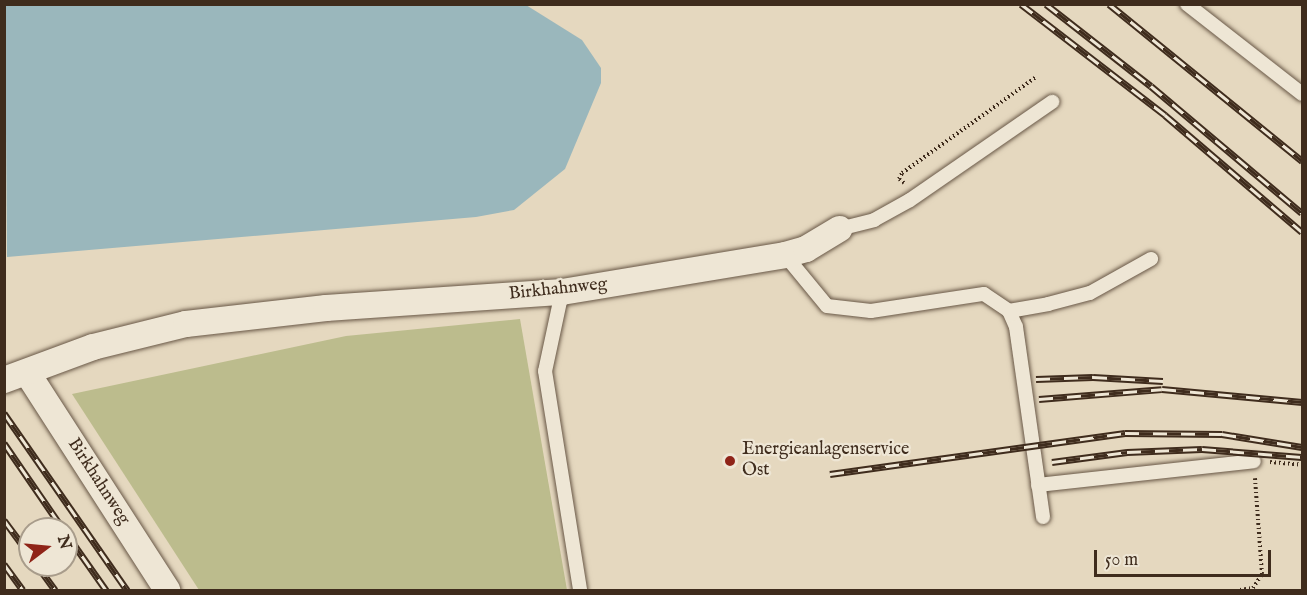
<!DOCTYPE html>
<html>
<head>
<meta charset="utf-8">
<style>
	body { margin:0 }
	#map { position:relative; width:1307px; height:595px; overflow:hidden; background:#e5d8bf; font-family:"IM FELL English",serif }
	div>[style] { position:absolute }
	[style*='--x'] { left:calc(var(--x)*1px); top:calc(var(--y)*1px); width:calc(var(--w)*1px); rotate:calc(var(--a)*1deg) }
	.green>* { inset:0; background:#bcbc8d }
	.water>* { inset:0; background:#9ab7bc }
	.path>* { height:4px; margin-top:-2px; transform-origin:0; background:repeating-linear-gradient(90deg,#3f2c1d 0 1.5px,transparent 0 4.5px) }
	.roads { filter:drop-shadow(0 0 2px #685746) drop-shadow(0 0 2px #685746) }
	.service>* { height:14px; margin:-7px; padding:0 7px; transform-origin:7px; border-radius:7px; background:#eee6d5 }
	.minor>* { height:26px; margin:-13px; padding:0 13px; transform-origin:13px; border-radius:13px; background:#eee6d5 }
	.rail>* { height:7px; margin-top:-3.5px; transform-origin:0; background:repeating-linear-gradient(90deg,#eee6d5 0 14px,#3f2c1d 0 28px); box-sizing:border-box; border-block:2px solid #3f2c1d }
	.dots>* { width:16px; height:16px; translate:-50% -50%; box-sizing:border-box; border:3px solid #eee6d5; border-radius:50% }
	span { translate:-50% -50%; white-space:nowrap; text-align:center; line-height:1.15; -webkit-text-stroke:4.5px #eee6d5; paint-order:stroke }
	.street-label { font-size:18px; color:#3f2c1d }
	.poi-label { font-size:18px; color:#3f2c1d }
	.left { translate:0 -50%; text-align:left }
	.frame { position:absolute; inset:0; border:6px solid #3f2c1d; pointer-events:none }
	.north { position:absolute; left:18px; top:517px; width:60px; height:60px; box-sizing:border-box; background:#eee6d5; border:2px solid #a89c8b; border-radius:50%; rotate:74deg; font-size:16px; font-weight:700; line-height:24px; text-align:center; color:#3f2c1d }
	.north::after { content:''; display:block; margin:auto; width:21px; height:27px; background:#8f2418; clip-path:polygon(50% 0,100% 100%,50% 72%,0 100%) }
	.scale { position:absolute; left:1094px; top:550px; width:177px; height:27px; box-sizing:border-box; border:3px solid #3f2c1d; border-top:0; padding-left:8px; font-size:18px; line-height:21px; white-space:nowrap; color:#3f2c1d; -webkit-text-stroke:4px #eee6d5; paint-order:stroke }
</style>
</head>
<body>
<div id="map">
	<div class="green">
		<i style="clip-path:polygon(520px 319px,567px 590px,199px 590px,72px 394px,346px 336px)"></i>
	</div>
	<div class="water">
		<i style="clip-path:polygon(5px 4px,526px 5px,582px 40px,601px 68px,601px 83px,565px 169px,514px 210px,476px 217px,7px 257px)"></i>
	</div>
	<div class="path">
		<i style="--x:904;--y:183;--w:6;--a:-141"></i>
		<i style="--x:899;--y:179;--w:7;--a:-63"></i>
		<i style="--x:902;--y:173;--w:165;--a:-35.6"></i>
		<i style="--x:1270;--y:462;--w:32;--a:5"></i>
		<i style="--x:1240;--y:590;--w:13;--a:-9"></i>
		<i style="--x:1253;--y:588;--w:17;--a:-57"></i>
		<i style="--x:1262;--y:574;--w:96;--a:-94.2"></i>
	</div>
	<div class="roads">
		<div class="service">
			<i style="--x:1187;--y:4;--w:146;--a:38"></i>
			<i style="--x:839;--y:229;--w:36;--a:-14"></i>
			<i style="--x:874;--y:220;--w:41;--a:-29.1"></i>
			<i style="--x:910;--y:200;--w:173;--a:-34.6"></i>
			<i style="--x:785;--y:255;--w:66;--a:50.5"></i>
			<i style="--x:827;--y:306;--w:44;--a:6.5"></i>
			<i style="--x:871;--y:311;--w:114;--a:-8.6"></i>
			<i style="--x:984;--y:294;--w:30;--a:34"></i>
			<i style="--x:1009;--y:311;--w:40;--a:-10"></i>
			<i style="--x:1048;--y:304;--w:43;--a:-14.7"></i>
			<i style="--x:1090;--y:293;--w:70;--a:-29.1"></i>
			<i style="--x:562;--y:292;--w:81;--a:102.1"></i>
			<i style="--x:545;--y:371;--w:222;--a:80.9"></i>
			<i style="--x:1009;--y:311;--w:17;--a:66"></i>
			<i style="--x:1016;--y:327;--w:192;--a:81.9"></i>
			<i style="--x:1038;--y:485;--w:217;--a:-6.3"></i>
		</div>
		<div class="minor">
			<i style="--x:28;--y:374;--w:257;--a:57.2"></i>
			<i style="--x:4;--y:380;--w:95;--a:-20.3"></i>
			<i style="--x:93;--y:347;--w:96;--a:-13.9"></i>
			<i style="--x:186;--y:324;--w:141;--a:-6.5"></i>
			<i style="--x:326;--y:308;--w:237;--a:-3.9"></i>
			<i style="--x:562;--y:292;--w:226;--a:-9.4"></i>
			<i style="--x:785;--y:255;--w:22;--a:-16"></i>
			<i style="--x:806;--y:249;--w:39;--a:-31"></i>
		</div>
	</div>
	<div class="rail">
		<i style="--x:1021;--y:4;--w:182;--a:37.6"></i>
		<i style="--x:1165;--y:115;--w:180;--a:40.5"></i>
		<i style="--x:1046;--y:4;--w:133;--a:38"></i>
		<i style="--x:1151;--y:86;--w:197;--a:40.1"></i>
		<i style="--x:1109;--y:4;--w:249;--a:39.1"></i>
		<i style="--x:1036;--y:379;--w:57;--a:-2"></i>
		<i style="--x:1093;--y:377;--w:70;--a:3.3"></i>
		<i style="--x:1039;--y:399;--w:123;--a:-4.6"></i>
		<i style="--x:1162;--y:389;--w:141;--a:5.3"></i>
		<i style="--x:4;--y:413;--w:216;--a:55.2"></i>
		<i style="--x:4;--y:443;--w:104;--a:55.5"></i>
		<i style="--x:1052;--y:462;--w:76;--a:-7.6"></i>
		<i style="--x:1127;--y:452;--w:75;--a:-2.3"></i>
		<i style="--x:1202;--y:449;--w:100;--a:4.6"></i>
		<i style="--x:830;--y:474;--w:298;--a:-7.9"></i>
		<i style="--x:1125;--y:433;--w:97;--a:0.6"></i>
		<i style="--x:1222;--y:434;--w:81;--a:9.2"></i>
		<i style="--x:4;--y:520;--w:44;--a:53.4"></i>
		<i style="--x:66;--y:533;--w:70;--a:54.9"></i>
		<i style="--x:4;--y:564;--w:32;--a:54"></i>
		<i style="--x:37;--y:565;--w:31;--a:54"></i>
	</div>
	<div class="dots">
		<i style="left:730px;top:461px;background:#8f2418"></i>
	</div>
	<div class="street-label">
		<span style="left:558px;top:290px;rotate:-6deg">Birkhahnweg</span>
		<span style="left:98px;top:482px;rotate:57deg">Birkhahnweg</span>
	</div>
	<div class="poi-label">
		<span class="left" style="left:742px;top:461px">Energieanlagenservice<br>Ost</span>
	</div>
	<div class="frame"></div>
	<div class="north">N</div>
	<div class="scale">50 m</div>
</div>
</body>
</html>
